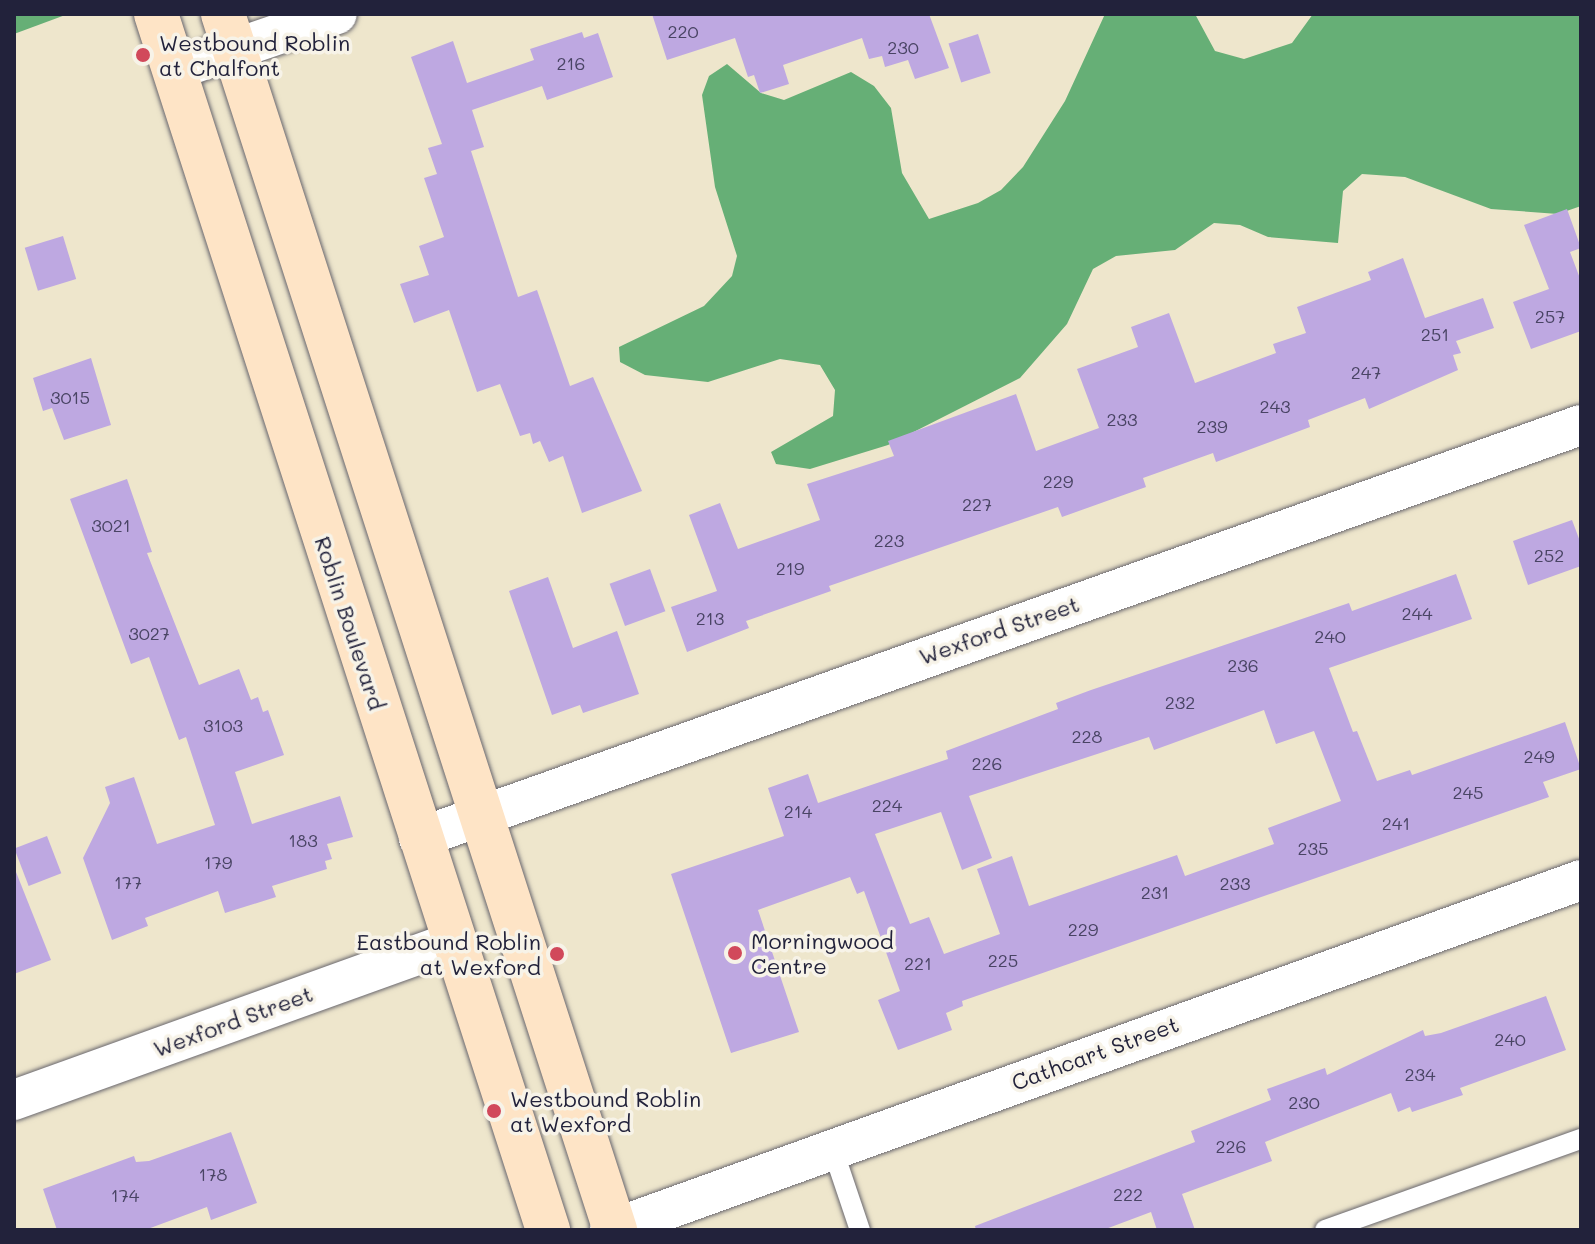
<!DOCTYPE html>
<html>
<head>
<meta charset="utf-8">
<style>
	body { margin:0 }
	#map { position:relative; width:1595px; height:1244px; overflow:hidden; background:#eee6cc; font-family:Mali,sans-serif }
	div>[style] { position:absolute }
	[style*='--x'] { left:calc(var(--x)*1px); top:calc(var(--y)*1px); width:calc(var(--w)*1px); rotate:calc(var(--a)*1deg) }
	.forest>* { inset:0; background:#66af76 }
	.building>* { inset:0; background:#bea8e1; transform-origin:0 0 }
	.roads { filter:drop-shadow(0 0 2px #69676e) drop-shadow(0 0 2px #69676e) }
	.lane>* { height:20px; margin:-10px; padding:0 10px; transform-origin:10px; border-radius:10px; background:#fff }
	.street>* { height:40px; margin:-20px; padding:0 20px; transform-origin:20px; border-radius:20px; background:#fff }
	.secondary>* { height:44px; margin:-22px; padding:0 22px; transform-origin:22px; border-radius:22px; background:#fee4c6 }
	.dots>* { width:22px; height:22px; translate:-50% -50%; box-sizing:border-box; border:4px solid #f7f3e8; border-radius:50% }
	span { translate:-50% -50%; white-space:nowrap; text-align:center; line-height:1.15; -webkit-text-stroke:7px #f7f3e8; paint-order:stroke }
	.number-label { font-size:18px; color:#494464 }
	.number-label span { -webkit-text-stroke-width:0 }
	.poi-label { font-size:22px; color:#22223b }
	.left { translate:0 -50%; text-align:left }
	.right { translate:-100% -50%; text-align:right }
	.street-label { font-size:22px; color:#22223b }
	.frame { position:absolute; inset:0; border:16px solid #22223b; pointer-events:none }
</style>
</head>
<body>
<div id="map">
	<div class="forest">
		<i style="clip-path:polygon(14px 14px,68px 14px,14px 34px)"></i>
		<i style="clip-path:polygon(1105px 14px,1195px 14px,1215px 51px,1244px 59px,1292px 43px,1313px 14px,1581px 14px,1581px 206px,1558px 214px,1491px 209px,1405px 177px,1362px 174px,1343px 191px,1338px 243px,1268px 237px,1240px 225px,1214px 223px,1175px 250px,1116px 256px,1093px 269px,1067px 324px,1020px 378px,888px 445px,810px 469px,776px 464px,771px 452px,833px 416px,835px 390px,820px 365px,780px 359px,708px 382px,645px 375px,620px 362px,619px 347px,704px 306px,732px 276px,737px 256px,715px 187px,702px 95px,709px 76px,727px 64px,761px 93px,784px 100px,851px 72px,874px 86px,891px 108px,902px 173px,929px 219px,978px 203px,1001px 190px,1023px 167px,1065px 101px)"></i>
	</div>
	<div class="building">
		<i style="clip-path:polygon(652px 14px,929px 14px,949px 68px,915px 79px,908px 60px,885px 67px,882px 56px,869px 59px,862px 38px,783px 65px,789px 84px,760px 93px,754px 75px,748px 77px,735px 38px,667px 60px)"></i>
		<i style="clip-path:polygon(582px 32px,584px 38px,598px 33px,613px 77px,547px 100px,542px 86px,472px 110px,484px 147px,471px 151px,518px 297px,537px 290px,570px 386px,593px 377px,642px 491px,582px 513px,563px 456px,549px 462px,540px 441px,533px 444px,530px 433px,520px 436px,500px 384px,477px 392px,449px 310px,414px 323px,400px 284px,429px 275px,419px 246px,444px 237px,424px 178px,437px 174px,428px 148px,442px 144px,411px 57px,453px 41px,467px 83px,534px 60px,530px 49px)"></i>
		<i style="left:978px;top:34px;width:41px;height:31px;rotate:72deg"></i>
		<i style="clip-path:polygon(1567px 209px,1581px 248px,1570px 252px,1581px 281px,1581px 331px,1531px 349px,1513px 302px,1549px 289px,1524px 225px)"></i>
		<i style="left:63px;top:236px;width:45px;height:40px;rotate:73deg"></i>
		<i style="clip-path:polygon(1403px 258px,1425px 318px,1483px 298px,1494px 328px,1456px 341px,1461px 353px,1453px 355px,1458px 370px,1369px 409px,1365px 398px,1308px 420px,1310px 427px,1216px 462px,1213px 453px,1143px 478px,1146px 487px,1062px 517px,1058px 507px,829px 586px,831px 591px,746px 621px,749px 628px,687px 652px,671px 607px,717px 591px,689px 515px,720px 503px,738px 549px,820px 520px,807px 484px,894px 456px,888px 441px,1016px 394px,1036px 451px,1099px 428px,1077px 369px,1138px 347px,1131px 327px,1169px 313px,1195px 383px,1276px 353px,1273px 344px,1306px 333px,1297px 307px,1371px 280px,1368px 272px)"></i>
		<i style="clip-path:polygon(91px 358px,111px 425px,64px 440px,52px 408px,43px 411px,33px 378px)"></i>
		<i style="clip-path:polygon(127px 479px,152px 552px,147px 553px,199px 685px,239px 669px,251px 700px,258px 697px,263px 712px,268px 710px,284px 755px,235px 772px,252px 824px,340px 796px,353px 837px,327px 844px,332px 859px,325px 861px,327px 869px,272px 886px,276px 897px,225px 913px,218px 891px,145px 918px,148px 926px,112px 940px,83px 858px,110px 803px,105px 787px,134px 777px,157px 844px,215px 825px,186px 737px,179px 740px,149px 657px,131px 664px,70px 499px)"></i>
		<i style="clip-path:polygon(1572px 520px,1581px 544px,1581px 566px,1528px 585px,1513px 541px)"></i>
		<i style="left:650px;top:569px;width:45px;height:43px;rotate:70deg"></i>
		<i style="clip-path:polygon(evenodd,1456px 574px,1472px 619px,1329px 668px,1353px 732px,1357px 731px,1377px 781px,1410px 770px,1412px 775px,1565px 722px,1581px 769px,1543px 782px,1549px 797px,962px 1001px,963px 1006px,946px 1013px,952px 1030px,898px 1050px,878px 1000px,900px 991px,864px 891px,857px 894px,850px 877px,758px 910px,799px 1032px,731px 1053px,671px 874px,784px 836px,768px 788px,808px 774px,818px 803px,948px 759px,946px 751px,1058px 709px,1056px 703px,1091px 690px,1349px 603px,1352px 611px,1456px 574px,1264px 710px,1276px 744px,1314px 731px,1341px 801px,1268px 828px,1274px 844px,1185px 876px,1177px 855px,1029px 906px,1012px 856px,977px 869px,1000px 934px,944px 954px,929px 917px,910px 924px,875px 834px,941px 812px,962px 870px,992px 858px,969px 796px,1149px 737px,1154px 750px,1264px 710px)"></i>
		<i style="clip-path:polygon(548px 577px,573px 648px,617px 631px,639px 694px,583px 713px,580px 705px,552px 715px,509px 591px)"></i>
		<i style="left:47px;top:836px;width:40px;height:35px;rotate:69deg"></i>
		<i style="clip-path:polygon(14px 867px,51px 960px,14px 974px)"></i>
		<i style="clip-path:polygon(1546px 996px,1566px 1050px,1460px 1088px,1463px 1095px,1412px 1112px,1410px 1107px,1398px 1112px,1391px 1093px,1265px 1142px,1272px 1161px,1182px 1194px,1195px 1230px,1157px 1230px,1151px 1212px,1103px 1230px,976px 1230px,975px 1226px,1195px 1142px,1191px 1131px,1271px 1100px,1267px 1089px,1325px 1068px,1327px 1075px,1423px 1030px,1425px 1036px,1441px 1033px)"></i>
		<i style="clip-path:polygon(231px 1132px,257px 1203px,211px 1220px,207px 1207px,145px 1230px,57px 1230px,43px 1189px,134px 1156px,136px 1162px,149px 1161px)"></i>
	</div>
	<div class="roads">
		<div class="lane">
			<i style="--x:832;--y:1147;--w:88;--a:71.4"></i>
			<i style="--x:1325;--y:1230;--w:272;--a:-19.6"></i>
		</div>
		<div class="street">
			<i style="--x:174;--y:70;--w:172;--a:-19"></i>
			<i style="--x:419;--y:838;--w:1233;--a:-19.57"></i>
			<i style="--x:14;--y:1100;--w:466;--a:-19.8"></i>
			<i style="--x:610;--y:1230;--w:1032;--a:-19.82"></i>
		</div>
		<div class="secondary">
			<i style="--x:156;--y:14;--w:1278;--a:72.13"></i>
			<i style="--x:223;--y:14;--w:1278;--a:72.13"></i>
		</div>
	</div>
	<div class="dots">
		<i style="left:143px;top:55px;background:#d1495b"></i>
		<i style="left:735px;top:953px;background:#d1495b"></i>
		<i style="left:557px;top:954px;background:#d1495b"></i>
		<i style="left:494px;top:1111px;background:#d1495b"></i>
	</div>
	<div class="number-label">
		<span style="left:683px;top:31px">220</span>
		<span style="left:903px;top:47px">230</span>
		<span style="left:571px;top:63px">216</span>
		<span style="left:1550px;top:316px">257</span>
		<span style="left:1435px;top:334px">251</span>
		<span style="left:1366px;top:372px">247</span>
		<span style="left:70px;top:397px">3015</span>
		<span style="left:1275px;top:406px">243</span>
		<span style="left:1122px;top:419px">233</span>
		<span style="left:1212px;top:426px">239</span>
		<span style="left:1058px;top:481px">229</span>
		<span style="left:977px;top:504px">227</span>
		<span style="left:111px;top:525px">3021</span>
		<span style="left:889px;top:540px">223</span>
		<span style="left:1549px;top:555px">252</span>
		<span style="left:790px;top:568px">219</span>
		<span style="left:1417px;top:613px">244</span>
		<span style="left:710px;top:618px">213</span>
		<span style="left:149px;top:633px">3027</span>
		<span style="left:1330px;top:636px">240</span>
		<span style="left:1243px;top:665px">236</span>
		<span style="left:1180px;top:702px">232</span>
		<span style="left:223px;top:725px">3103</span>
		<span style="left:1087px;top:736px">228</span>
		<span style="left:1539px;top:756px">249</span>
		<span style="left:987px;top:763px">226</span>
		<span style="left:1468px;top:792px">245</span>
		<span style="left:887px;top:805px">224</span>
		<span style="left:798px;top:811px">214</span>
		<span style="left:1396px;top:823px">241</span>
		<span style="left:303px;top:840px">183</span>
		<span style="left:1313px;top:848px">235</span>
		<span style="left:218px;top:862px">179</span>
		<span style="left:128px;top:882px">177</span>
		<span style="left:1235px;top:883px">233</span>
		<span style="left:1155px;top:892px">231</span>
		<span style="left:1083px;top:929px">229</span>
		<span style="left:1003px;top:960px">225</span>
		<span style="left:918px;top:963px">221</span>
		<span style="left:1510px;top:1039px">240</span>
		<span style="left:1420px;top:1074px">234</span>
		<span style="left:1304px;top:1102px">230</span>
		<span style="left:1231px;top:1146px">226</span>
		<span style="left:213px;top:1174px">178</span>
		<span style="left:1128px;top:1194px">222</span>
		<span style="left:125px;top:1195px">174</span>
	</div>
	<div class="poi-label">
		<span class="left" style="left:159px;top:55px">Westbound Roblin<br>at Chalfont</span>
		<span class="left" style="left:751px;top:953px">Morningwood<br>Centre</span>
		<span class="right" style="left:541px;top:954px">Eastbound Roblin<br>at Wexford</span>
		<span class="left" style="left:510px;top:1111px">Westbound Roblin<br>at Wexford</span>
	</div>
	<div class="street-label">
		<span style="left:350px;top:623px;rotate:72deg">Roblin Boulevard</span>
		<span style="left:999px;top:630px;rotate:-19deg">Wexford Street</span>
		<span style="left:233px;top:1021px;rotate:-20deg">Wexford Street</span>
		<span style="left:1095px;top:1053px;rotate:-20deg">Cathcart Street</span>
	</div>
	<div class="frame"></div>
</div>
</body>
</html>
